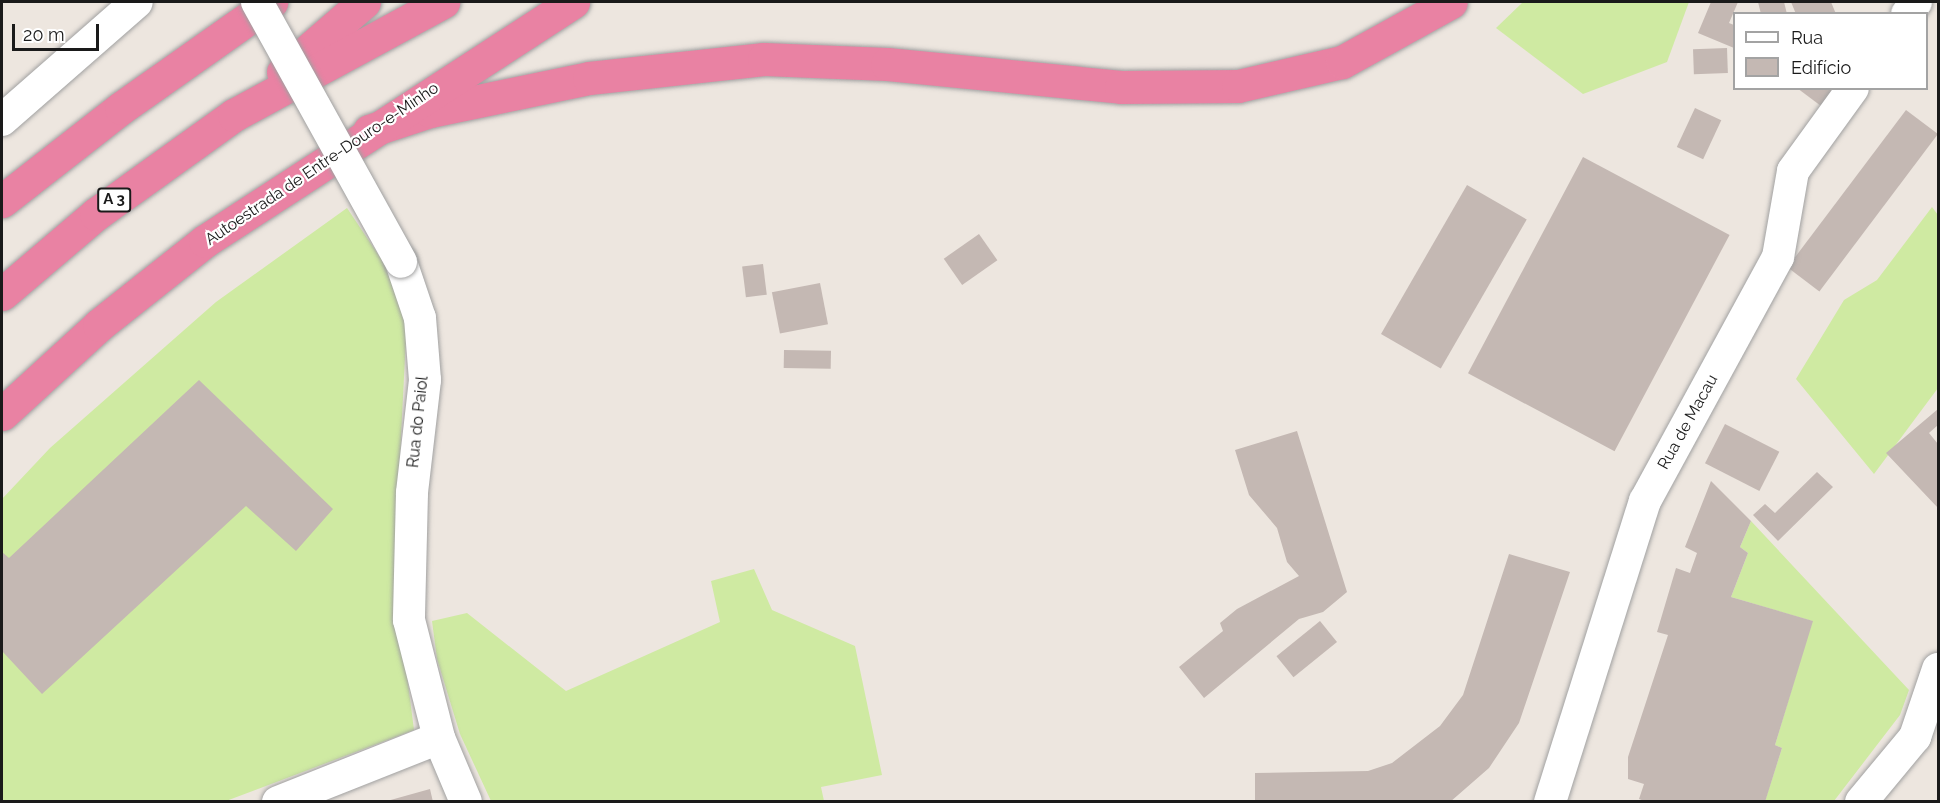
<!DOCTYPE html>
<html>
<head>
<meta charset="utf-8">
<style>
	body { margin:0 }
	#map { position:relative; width:1940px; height:803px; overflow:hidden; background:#ede6df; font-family:Raleway,sans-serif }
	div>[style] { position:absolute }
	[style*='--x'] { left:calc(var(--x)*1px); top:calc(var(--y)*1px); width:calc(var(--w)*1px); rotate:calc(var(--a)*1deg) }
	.grass>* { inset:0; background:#cfeaa2 }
	.building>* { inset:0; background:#c4b8b3; transform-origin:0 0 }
	.roads { filter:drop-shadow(0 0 2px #a1a1a1) drop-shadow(0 0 2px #a1a1a1) }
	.minor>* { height:32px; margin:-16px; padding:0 16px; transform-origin:16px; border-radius:16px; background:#fff }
	.motorway>* { height:33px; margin:-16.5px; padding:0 16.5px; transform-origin:16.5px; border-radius:16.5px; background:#e982a3 }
	.bridges { filter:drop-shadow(0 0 2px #a1a1a1) drop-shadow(0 0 2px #a1a1a1) }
	.minor-bridge>* { height:32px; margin:-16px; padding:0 16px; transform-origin:16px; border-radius:16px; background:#fff }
	span { translate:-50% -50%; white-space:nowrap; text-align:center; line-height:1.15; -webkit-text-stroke:4.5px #fff; paint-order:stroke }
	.shield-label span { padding:2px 4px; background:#fff; border:2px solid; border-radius:4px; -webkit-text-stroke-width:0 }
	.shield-label { font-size:15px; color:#1a1a1a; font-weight:700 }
	.street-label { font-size:16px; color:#1a1a1a }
	.frame { position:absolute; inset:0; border:3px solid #1a1a1a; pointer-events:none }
	.legend { position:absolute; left:1733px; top:12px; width:195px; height:78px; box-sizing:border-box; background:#fff; border:2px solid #a3a3a3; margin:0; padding:8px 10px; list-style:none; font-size:18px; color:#1a1a1a }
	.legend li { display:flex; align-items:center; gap:12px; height:30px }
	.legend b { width:30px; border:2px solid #a3a3a3 }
	.scale { position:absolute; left:12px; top:24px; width:87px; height:27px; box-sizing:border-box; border:3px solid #1a1a1a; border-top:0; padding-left:8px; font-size:18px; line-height:21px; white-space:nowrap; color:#1a1a1a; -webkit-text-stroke:4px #fff; paint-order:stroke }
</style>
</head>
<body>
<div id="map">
	<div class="grass">
		<i style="clip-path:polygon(1523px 2px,1689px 2px,1667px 62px,1583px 94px,1496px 28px)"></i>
		<i style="clip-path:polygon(1932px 207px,1938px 215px,1938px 388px,1874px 474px,1796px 379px,1844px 300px,1877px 280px)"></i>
		<i style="clip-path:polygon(347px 208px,390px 272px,407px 318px,394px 575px,414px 730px,226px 801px,2px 801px,2px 499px,50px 448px,216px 302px)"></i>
		<i style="clip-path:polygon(1751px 521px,1909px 690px,1900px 715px,1834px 801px,1765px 801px,1782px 748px,1775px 745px,1812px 621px,1731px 597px,1748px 553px,1740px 547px)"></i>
		<i style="clip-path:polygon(754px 569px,772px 610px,855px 646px,882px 775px,821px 787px,824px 801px,491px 801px,460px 734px,437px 659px,432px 621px,467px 613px,566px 691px,720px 622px,711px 581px)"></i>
	</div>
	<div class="building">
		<i style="clip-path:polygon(1711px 2px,1738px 2px,1729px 23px,1734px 25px,1734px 48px,1698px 33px)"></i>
		<i style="clip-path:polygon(1758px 2px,1784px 2px,1787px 14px,1761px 14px)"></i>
		<i style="clip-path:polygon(1791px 2px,1831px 2px,1836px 14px,1796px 14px)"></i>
		<i style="left:1727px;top:48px;width:25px;height:34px;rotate:88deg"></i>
		<i style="clip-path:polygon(1797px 88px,1840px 88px,1825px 109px)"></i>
		<i style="left:1695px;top:108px;width:29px;height:43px;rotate:25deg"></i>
		<i style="left:1906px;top:110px;width:40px;height:197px;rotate:37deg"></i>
		<i style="left:1583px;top:157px;width:166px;height:245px;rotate:28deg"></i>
		<i style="left:1467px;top:185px;width:69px;height:172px;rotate:30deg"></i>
		<i style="left:979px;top:234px;width:32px;height:43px;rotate:55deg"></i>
		<i style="left:763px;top:264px;width:31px;height:21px;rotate:83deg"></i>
		<i style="left:820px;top:283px;width:42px;height:49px;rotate:79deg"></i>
		<i style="left:784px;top:350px;width:47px;height:18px;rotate:1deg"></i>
		<i style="clip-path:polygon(199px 380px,333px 509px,296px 551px,246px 506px,42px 694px,2px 651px,2px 552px,9px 558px)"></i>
		<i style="clip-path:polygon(1938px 409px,1938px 425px,1929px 433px,1938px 444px,1938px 508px,1886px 453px)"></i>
		<i style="left:1725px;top:424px;width:61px;height:44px;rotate:27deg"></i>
		<i style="clip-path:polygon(1297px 431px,1347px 592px,1323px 612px,1299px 619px,1204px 698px,1179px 667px,1223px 631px,1220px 623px,1237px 609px,1299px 576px,1287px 562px,1277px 528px,1249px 495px,1235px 450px)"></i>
		<i style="clip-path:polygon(1817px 472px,1833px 487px,1778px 541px,1753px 515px,1765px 504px,1775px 513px)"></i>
		<i style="clip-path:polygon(1711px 481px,1751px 521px,1740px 547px,1748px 553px,1731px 597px,1813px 621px,1775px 745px,1782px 748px,1765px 802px,1647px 802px,1639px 799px,1644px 784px,1628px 779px,1628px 757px,1668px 635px,1657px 632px,1676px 568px,1690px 573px,1697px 553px,1685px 547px)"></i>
		<i style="clip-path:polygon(1509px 554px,1570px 572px,1519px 723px,1489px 768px,1450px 802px,1255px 802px,1255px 773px,1368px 771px,1392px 763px,1440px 726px,1463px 695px)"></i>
		<i style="left:1320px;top:621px;width:27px;height:56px;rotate:51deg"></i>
		<i style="clip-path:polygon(430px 789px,433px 802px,387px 802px,387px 801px)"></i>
	</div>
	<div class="roads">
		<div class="minor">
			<i style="--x:1907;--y:14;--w:15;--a:-53"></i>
			<i style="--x:2;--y:120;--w:179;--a:-41.2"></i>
			<i style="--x:401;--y:262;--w:59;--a:71.3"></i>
			<i style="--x:420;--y:318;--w:62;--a:85.4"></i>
			<i style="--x:425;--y:380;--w:114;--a:96.6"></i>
			<i style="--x:412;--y:493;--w:127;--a:91.4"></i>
			<i style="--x:409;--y:620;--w:122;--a:75.7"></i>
			<i style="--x:439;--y:738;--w:69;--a:67.1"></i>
			<i style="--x:278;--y:802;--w:173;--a:-21.7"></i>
			<i style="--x:1550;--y:802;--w:316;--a:-72.5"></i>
			<i style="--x:1645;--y:501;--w:278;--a:-61.4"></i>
			<i style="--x:1778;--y:257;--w:87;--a:-80.1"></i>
			<i style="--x:1793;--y:171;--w:102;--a:-54.1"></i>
			<i style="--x:1861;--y:802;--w:85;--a:-50.3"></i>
			<i style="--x:1915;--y:737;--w:72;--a:-71.3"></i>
		</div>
		<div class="motorway">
			<i style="--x:283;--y:72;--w:107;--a:-40.8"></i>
			<i style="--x:369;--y:131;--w:64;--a:-18.2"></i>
			<i style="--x:430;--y:111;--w:162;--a:-11.7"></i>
			<i style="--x:589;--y:78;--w:176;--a:-6.2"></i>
			<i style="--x:764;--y:59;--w:123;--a:2.3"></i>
			<i style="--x:887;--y:64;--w:235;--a:5.6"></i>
			<i style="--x:1121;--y:87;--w:117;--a:-0.5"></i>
			<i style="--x:1238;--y:86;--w:107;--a:-13"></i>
			<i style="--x:1342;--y:62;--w:124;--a:-28.8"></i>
			<i style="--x:2;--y:201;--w:151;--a:-38"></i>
			<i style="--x:121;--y:108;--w:184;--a:-35.2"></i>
			<i style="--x:2;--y:294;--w:123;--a:-40.4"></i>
			<i style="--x:96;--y:214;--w:170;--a:-35.7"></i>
			<i style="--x:234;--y:115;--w:238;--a:-28.4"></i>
			<i style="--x:2;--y:414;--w:132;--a:-42.5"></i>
			<i style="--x:99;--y:325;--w:135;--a:-38.4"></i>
			<i style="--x:205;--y:241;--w:439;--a:-33"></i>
		</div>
	</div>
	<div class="bridges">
		<div class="minor-bridge">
			<i style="--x:257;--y:2;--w:297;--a:61"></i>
		</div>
	</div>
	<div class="shield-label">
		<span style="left:114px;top:200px">A 3</span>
	</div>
	<div class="street-label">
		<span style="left:322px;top:164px;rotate:-34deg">Autoestrada de Entre-Douro-e-Minho</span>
		<span style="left:418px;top:422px;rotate:-84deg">Rua do Paiol</span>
		<span style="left:1688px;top:422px;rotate:-61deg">Rua de Macau</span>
	</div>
	<div class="frame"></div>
	<ul class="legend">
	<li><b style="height:8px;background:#fff"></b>Rua</li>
	<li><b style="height:16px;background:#c4b8b3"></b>Edifício</li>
	</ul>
	<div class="scale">20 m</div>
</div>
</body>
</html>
